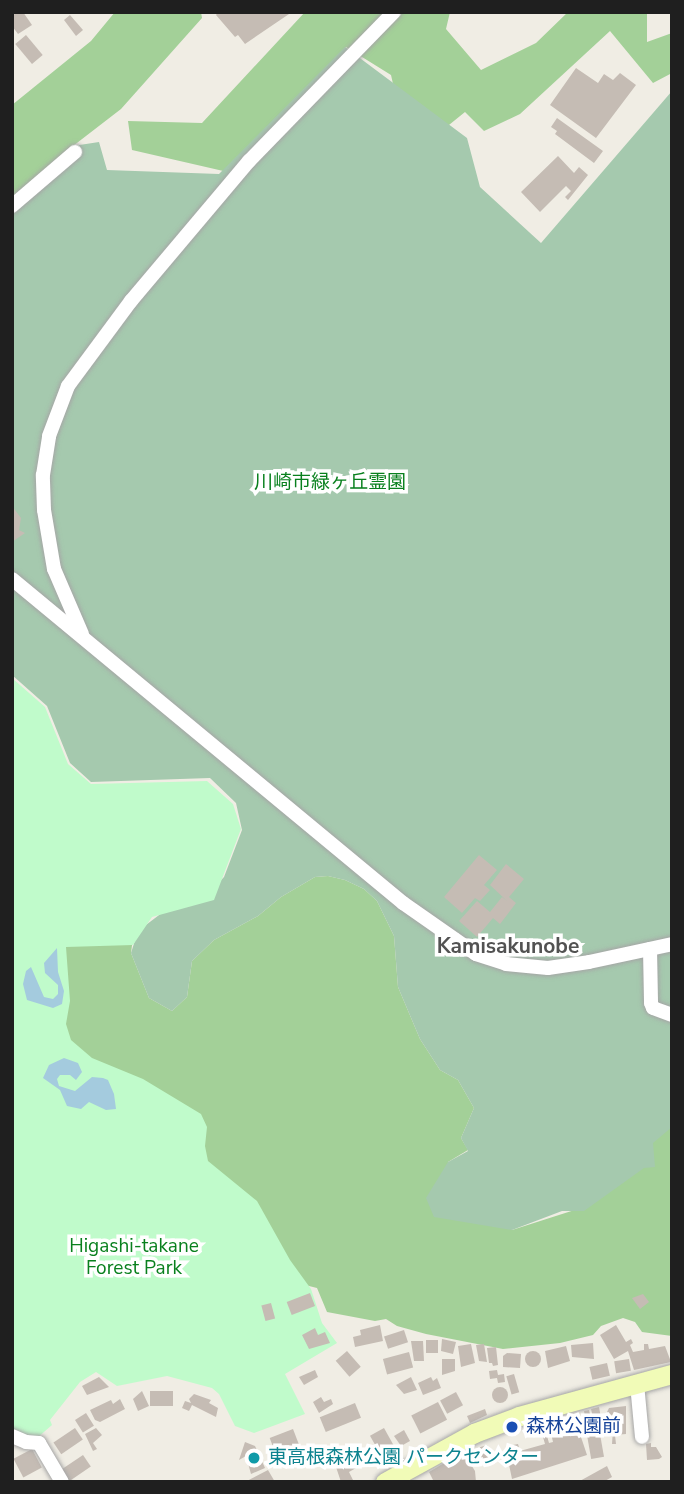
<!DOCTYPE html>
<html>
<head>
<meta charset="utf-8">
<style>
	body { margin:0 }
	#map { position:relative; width:684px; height:1494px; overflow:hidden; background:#f0ede4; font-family:"Nunito Sans","Noto Sans JP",sans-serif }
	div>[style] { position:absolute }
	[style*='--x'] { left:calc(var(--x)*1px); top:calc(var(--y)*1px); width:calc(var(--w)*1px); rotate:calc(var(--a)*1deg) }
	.forest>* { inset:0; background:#a3d098 }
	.cemetery>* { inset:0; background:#a5c9ae }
	.park>* { inset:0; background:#c0fbcb }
	.water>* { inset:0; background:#a4cbde }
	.building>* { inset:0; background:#c5bcb4; transform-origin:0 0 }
	.round { border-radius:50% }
	.roads { filter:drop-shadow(0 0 2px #a6a6a6) drop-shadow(0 0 2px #a6a6a6) }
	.street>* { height:14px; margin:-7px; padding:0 7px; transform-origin:7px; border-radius:7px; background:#fff }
	.secondary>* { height:19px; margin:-9.5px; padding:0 9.5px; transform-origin:9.5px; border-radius:9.5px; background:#f1fbb7 }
	.dots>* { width:19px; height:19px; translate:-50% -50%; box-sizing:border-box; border:4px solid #fff; border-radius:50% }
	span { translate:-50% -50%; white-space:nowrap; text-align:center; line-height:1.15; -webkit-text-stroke:7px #fff; paint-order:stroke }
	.park-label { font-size:19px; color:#09801e }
	.transit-label { font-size:19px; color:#164399 }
	.left { translate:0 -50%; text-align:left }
	.culture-label { font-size:19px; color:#0d838f }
	.neighbourhood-label { font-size:21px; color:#525252; font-weight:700 }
	.frame { position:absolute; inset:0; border:14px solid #1f1f1f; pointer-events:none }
</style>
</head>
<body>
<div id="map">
	<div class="forest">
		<i style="clip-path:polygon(115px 12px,201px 12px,202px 18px,121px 109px,73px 146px,12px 200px,12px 105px,91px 41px)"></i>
		<i style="clip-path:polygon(305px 12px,450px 12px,446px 29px,481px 70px,536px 43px,568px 12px,647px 12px,647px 42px,672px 33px,672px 73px,653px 83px,610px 31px,520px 114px,484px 131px,465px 112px,402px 163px,398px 106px,391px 75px,346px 47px,232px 173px,132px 150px,128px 121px,202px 123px)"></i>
		<i style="clip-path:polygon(12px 685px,160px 907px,134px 930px,131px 953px,149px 998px,172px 1011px,187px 997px,192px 961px,214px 940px,258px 916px,281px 897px,315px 877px,328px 876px,345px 880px,364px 889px,377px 901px,394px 936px,398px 987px,420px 1039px,440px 1070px,458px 1080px,474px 1108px,461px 1138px,468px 1150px,448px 1162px,512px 1230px,584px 1207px,672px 1055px,672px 1336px,642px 1332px,635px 1322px,623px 1318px,601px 1326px,593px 1335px,560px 1343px,503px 1349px,426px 1334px,397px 1326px,386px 1319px,375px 1321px,327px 1312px,317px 1288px,305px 1285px,67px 1049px)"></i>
	</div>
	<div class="cemetery">
		<i style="clip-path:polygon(345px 47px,467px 138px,480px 187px,541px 243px,672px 91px,672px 1127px,653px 1143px,655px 1167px,644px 1168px,584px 1211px,562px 1211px,512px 1230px,434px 1217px,426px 1198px,448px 1162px,468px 1151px,461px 1138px,474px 1108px,458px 1080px,440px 1070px,420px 1039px,398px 987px,394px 936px,377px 901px,364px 889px,345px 880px,328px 876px,315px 877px,281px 897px,258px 916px,214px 940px,192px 961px,187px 997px,172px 1011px,149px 998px,131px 953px,138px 931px,167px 909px,208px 894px,224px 877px,242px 830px,236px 803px,210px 778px,91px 782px,70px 763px,47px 706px,12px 675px,12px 197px,73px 146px,99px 142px,107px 170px,219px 174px)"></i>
	</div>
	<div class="park">
		<i style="clip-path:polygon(12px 678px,45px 707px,68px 764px,91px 784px,207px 781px,233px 804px,241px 829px,214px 900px,152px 917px,133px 945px,66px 947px,70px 1001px,66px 1024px,71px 1040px,92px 1058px,143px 1079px,201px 1114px,207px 1127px,205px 1146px,208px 1161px,257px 1201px,290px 1260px,311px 1289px,322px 1323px,337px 1343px,285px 1374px,305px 1414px,254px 1433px,235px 1426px,219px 1394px,212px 1388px,167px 1376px,117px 1386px,96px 1372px,80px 1382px,50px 1420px,52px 1425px,37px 1438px,12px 1430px)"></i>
	</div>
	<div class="water">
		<i style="clip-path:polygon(57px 948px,58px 972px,64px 991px,62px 1004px,53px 1008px,27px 1000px,23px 984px,26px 971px,31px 967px,44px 997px,53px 999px,58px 994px,58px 985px,45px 973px,44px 963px)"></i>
		<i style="clip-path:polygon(64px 1058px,78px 1063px,82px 1072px,76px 1080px,70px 1075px,60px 1075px,57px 1079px,59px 1086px,75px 1091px,92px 1077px,103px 1078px,108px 1080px,114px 1094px,116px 1109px,106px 1110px,89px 1102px,81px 1109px,67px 1106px,60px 1090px,43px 1078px,49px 1065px)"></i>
	</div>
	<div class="building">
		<i style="clip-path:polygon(17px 12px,23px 12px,32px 25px,18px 34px,12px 26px,12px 16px)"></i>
		<i style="clip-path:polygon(218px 12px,292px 12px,245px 44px,238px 35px,235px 37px,216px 15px)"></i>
		<i style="clip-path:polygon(70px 15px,83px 30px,76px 36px,64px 20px)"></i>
		<i style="left:26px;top:35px;width:26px;height:14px;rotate:50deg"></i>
		<i style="clip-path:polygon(576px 68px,598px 83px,604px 74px,613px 80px,620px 73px,636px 85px,596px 138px,550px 105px)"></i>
		<i style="clip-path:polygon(557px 118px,603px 151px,594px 163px,555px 134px,557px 131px,551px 127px)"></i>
		<i style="clip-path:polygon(558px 156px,574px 173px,579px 167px,588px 175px,568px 200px,565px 197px,571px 191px,566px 186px,540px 212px,521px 192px)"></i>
		<i style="clip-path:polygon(12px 506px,21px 518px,19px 530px,25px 533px,12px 542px)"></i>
		<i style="clip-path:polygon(479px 855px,497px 870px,484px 885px,490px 890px,480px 901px,475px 898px,462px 913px,444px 897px)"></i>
		<i style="clip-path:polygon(506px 864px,524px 879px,509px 897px,516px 903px,500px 924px,493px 918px,477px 937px,459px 921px,477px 901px,490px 912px,502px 897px,507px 901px,490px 885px)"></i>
		<i style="left:310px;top:1293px;width:14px;height:25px;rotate:69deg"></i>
		<i style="clip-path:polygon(643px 1294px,649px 1302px,640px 1309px,632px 1298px)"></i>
		<i style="left:271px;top:1303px;width:16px;height:10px;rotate:75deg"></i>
		<i style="clip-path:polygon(380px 1325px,383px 1341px,355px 1347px,353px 1337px,361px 1335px,360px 1330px)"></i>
		<i style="clip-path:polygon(616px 1325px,626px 1342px,631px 1339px,633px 1343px,630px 1345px,633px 1352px,644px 1350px,644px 1344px,648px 1344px,649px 1349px,665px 1346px,671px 1362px,634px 1370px,628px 1351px,614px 1359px,600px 1335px)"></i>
		<i style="clip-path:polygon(315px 1328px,318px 1335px,325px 1332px,330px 1343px,309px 1349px,302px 1335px)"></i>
		<i style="left:404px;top:1330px;width:13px;height:21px;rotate:72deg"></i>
		<i style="clip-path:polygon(442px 1339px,456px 1342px,453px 1354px,441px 1351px)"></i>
		<i style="left:438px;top:1340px;width:13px;height:12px;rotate:90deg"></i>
		<i style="clip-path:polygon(411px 1341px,423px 1341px,424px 1361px,414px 1361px)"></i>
		<i style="clip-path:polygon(593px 1343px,594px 1359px,572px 1357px,571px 1345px)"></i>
		<i style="clip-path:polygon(471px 1344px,475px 1363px,461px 1367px,458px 1346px)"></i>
		<i style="clip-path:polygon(484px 1344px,487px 1362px,479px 1361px,476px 1345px)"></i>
		<i style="clip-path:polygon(566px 1346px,570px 1361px,548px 1368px,545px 1351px)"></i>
		<i style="clip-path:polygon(496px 1347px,498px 1365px,493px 1366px,492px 1363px,489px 1363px,487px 1348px)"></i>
		<i class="round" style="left:525px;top:1351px;width:16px;height:16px"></i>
		<i style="left:347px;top:1351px;width:21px;height:15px;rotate:49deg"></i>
		<i style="left:409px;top:1352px;width:16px;height:27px;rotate:75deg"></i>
		<i style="clip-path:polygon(507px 1353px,521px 1354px,520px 1368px,503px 1367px,503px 1356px)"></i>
		<i style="clip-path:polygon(442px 1359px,455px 1359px,455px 1371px,442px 1375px)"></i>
		<i style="left:629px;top:1359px;width:12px;height:15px;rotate:81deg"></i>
		<i style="left:607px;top:1363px;width:13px;height:18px;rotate:77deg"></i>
		<i style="clip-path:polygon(315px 1370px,318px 1377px,304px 1385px,299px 1377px)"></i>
		<i style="clip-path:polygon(497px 1370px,498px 1375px,504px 1374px,505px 1382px,498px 1383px,497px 1378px,490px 1379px,489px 1371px)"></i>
		<i style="left:514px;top:1374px;width:19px;height:8px;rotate:74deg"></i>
		<i style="clip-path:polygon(99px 1377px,109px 1387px,87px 1395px,82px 1386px)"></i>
		<i style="clip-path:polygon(411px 1377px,417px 1390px,404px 1394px,396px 1385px)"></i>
		<i style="clip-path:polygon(431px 1377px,433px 1381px,437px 1378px,441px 1388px,423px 1395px,418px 1383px)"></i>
		<i class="round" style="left:492px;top:1387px;width:16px;height:16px"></i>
		<i style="clip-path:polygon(142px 1391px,149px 1406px,138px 1411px,133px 1399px)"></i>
		<i style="left:150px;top:1391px;width:23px;height:15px"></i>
		<i style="left:456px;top:1392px;width:15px;height:18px;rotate:62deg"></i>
		<i style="clip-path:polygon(194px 1394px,211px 1400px,209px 1403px,218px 1408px,216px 1417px,192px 1405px,189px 1411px,182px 1408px,185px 1401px,191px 1403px,189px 1399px)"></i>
		<i style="clip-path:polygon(321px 1397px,324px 1402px,331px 1399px,333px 1404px,319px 1413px,313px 1402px)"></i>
		<i style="clip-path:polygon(120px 1399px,125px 1409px,100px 1422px,95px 1420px,90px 1410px,111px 1400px,113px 1404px)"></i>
		<i style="left:438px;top:1402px;width:20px;height:30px;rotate:63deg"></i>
		<i style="left:355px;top:1403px;width:16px;height:38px;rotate:68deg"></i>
		<i style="clip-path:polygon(626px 1406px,626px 1434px,615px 1435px,616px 1444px,612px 1444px,613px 1429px,609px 1430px,607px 1412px,609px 1408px)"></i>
		<i style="clip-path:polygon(599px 1407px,603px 1429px,596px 1431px,591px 1409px)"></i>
		<i style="clip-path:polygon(485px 1409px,487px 1415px,470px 1423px,467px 1416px)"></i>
		<i style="clip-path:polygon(589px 1410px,594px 1431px,585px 1433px,582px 1418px,585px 1417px,584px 1411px)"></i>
		<i style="left:86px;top:1413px;width:15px;height:13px;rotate:58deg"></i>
		<i style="clip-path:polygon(569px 1424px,572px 1436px,580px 1434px,587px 1455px,512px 1479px,507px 1455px,515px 1453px,513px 1445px,518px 1444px,520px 1451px,545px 1444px,543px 1437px,547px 1436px,549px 1443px,553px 1442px,550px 1429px)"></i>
		<i style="left:75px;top:1428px;width:14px;height:26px;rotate:56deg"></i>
		<i style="clip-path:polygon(96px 1428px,102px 1435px,93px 1443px,97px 1449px,93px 1451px,85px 1434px)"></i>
		<i style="left:384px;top:1428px;width:35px;height:16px;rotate:61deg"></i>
		<i style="left:293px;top:1429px;width:19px;height:25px;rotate:69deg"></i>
		<i style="clip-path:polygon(404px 1430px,410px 1441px,401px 1446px,394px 1436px)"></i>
		<i style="left:600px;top:1434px;width:23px;height:13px;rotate:80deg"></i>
		<i style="clip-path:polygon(245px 1442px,255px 1446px,265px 1468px,251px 1474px,246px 1456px,239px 1460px)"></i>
		<i style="clip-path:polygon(651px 1443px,651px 1447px,656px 1447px,662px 1457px,659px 1459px,647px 1460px,646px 1444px)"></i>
		<i style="left:487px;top:1445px;width:14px;height:10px;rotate:73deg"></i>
		<i style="left:32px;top:1449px;width:21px;height:21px;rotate:62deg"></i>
		<i style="clip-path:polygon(463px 1452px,475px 1471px,476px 1482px,434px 1482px,429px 1472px)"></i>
		<i style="left:83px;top:1455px;width:14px;height:26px;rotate:56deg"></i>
		<i style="clip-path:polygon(352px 1461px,356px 1468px,349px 1472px,354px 1482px,341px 1482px,336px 1467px,343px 1462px)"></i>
		<i style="clip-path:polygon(607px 1466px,612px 1477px,603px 1482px,578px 1482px)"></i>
		<i style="clip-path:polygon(268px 1470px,275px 1482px,245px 1482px)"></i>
	</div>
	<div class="roads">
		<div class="street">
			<i style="--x:12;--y:206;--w:83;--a:-40.6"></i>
			<i style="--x:12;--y:579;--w:508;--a:39.65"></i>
			<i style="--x:403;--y:903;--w:89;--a:34.9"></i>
			<i style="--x:476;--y:954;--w:32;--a:18"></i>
			<i style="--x:506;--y:964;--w:42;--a:5.4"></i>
			<i style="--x:548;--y:968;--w:41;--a:-8.3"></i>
			<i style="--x:589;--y:962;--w:85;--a:-12.2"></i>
			<i style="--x:82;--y:634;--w:71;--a:-113.3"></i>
			<i style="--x:54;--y:569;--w:60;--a:-99.6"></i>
			<i style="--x:44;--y:510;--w:35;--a:-92"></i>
			<i style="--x:43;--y:475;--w:39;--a:-81"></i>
			<i style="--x:49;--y:436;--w:53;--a:-69.2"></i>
			<i style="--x:68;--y:386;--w:106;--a:-53.5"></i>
			<i style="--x:131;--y:301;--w:183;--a:-49.9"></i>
			<i style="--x:249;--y:161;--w:208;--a:-45.8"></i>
			<i style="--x:650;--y:949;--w:54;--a:88.9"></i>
			<i style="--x:651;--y:1003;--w:5;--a:68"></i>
			<i style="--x:653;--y:1008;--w:20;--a:20"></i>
			<i style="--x:637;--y:1384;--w:53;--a:84.6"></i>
			<i style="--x:12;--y:1436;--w:15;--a:23"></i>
			<i style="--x:26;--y:1442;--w:13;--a:4"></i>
			<i style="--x:39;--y:1443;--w:45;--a:59.5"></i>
		</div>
		<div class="secondary">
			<i style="--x:385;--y:1482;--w:102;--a:-28.8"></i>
			<i style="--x:474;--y:1433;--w:48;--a:-20.7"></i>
			<i style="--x:519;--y:1416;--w:159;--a:-15.4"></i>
		</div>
	</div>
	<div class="dots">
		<i style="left:512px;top:1427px;background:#1a4fb4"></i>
		<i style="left:254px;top:1458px;background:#0f9aa8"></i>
	</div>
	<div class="park-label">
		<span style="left:330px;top:483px">川崎市緑ヶ丘霊園</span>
		<span style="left:134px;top:1258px">Higashi-takane<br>Forest Park</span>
	</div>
	<div class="transit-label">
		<span class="left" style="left:526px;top:1427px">森林公園前</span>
	</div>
	<div class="culture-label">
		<span class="left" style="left:268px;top:1458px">東高根森林公園 パークセンター</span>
	</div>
	<div class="neighbourhood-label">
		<span style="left:508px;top:946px">Kamisakunobe</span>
	</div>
	<div class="frame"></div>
</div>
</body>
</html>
